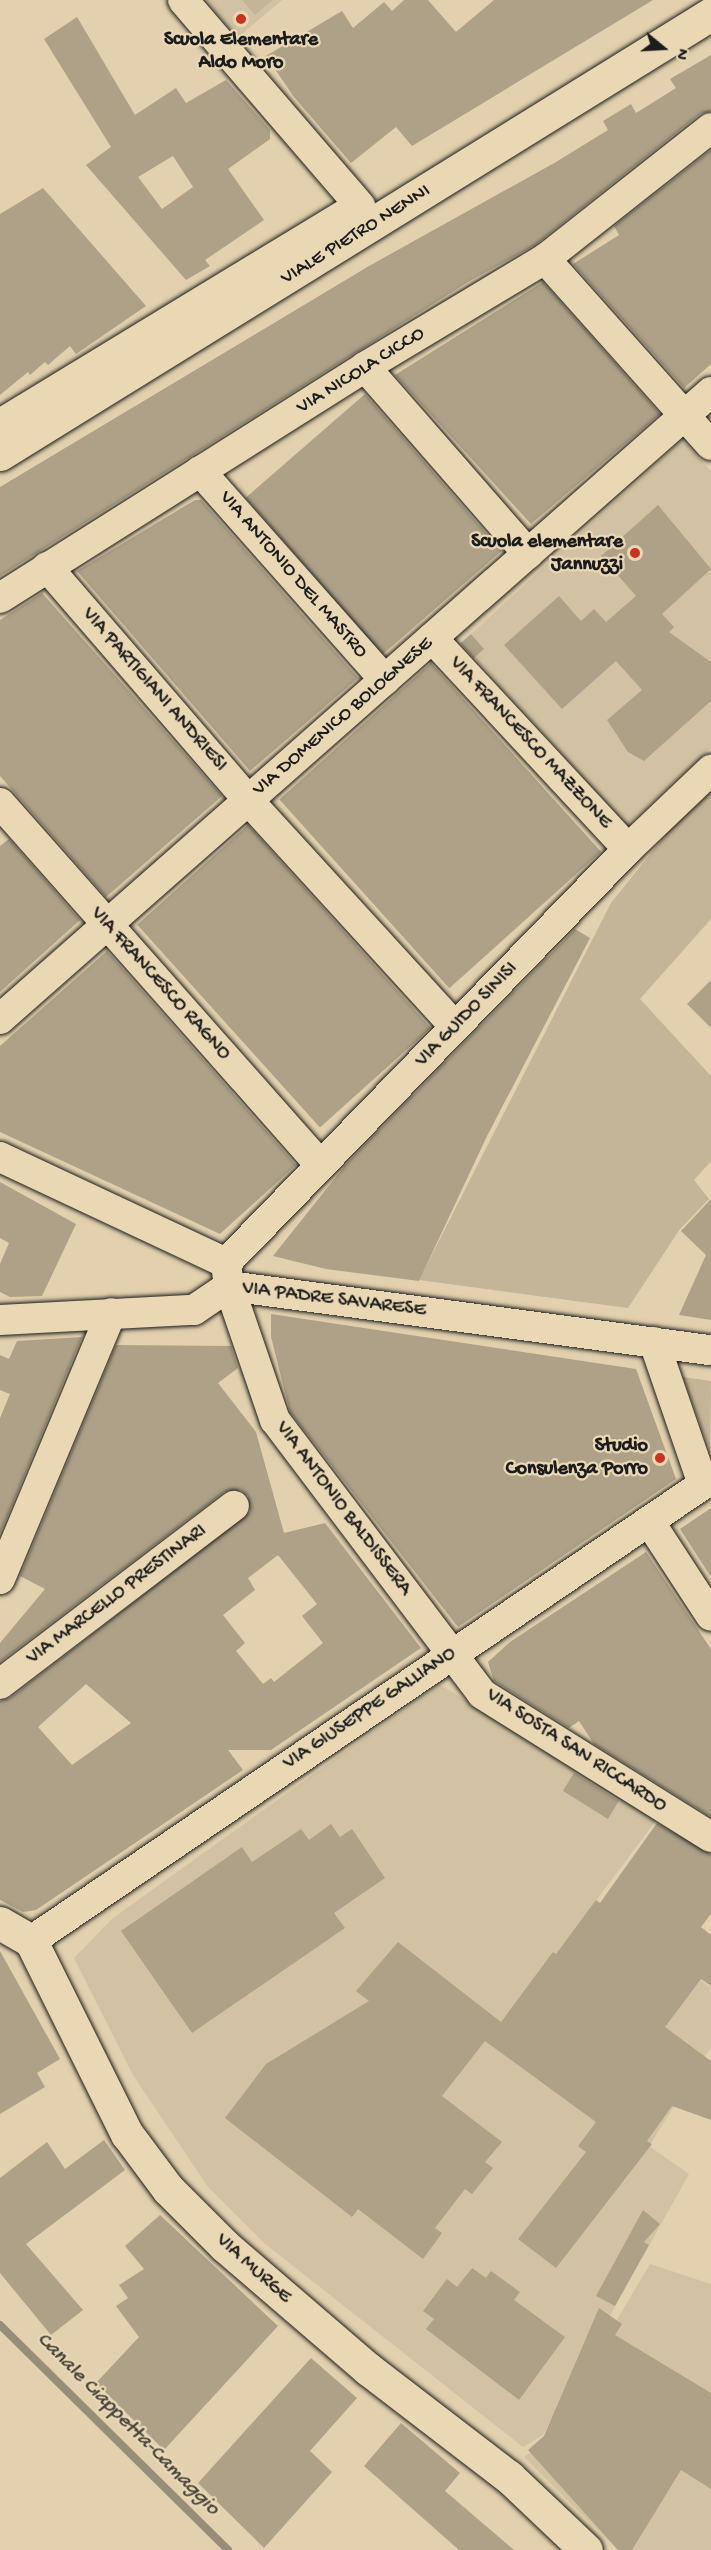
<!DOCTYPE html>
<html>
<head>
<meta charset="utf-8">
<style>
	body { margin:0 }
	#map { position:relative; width:711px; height:2550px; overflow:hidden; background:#e2d0ae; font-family:"Gochi Hand",sans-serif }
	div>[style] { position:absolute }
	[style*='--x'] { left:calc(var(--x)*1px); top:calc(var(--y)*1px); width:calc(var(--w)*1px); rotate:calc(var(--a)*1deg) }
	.built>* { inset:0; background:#d2c2a3 }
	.green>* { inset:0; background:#c4b598 }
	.stream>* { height:8px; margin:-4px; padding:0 4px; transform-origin:4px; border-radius:4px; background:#988d78 }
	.building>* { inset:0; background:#aea188; transform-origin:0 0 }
	.roads { filter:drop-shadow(0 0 2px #1c1c1c) drop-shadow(0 0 2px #1c1c1c) }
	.street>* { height:30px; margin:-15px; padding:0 15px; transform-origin:15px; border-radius:15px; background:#ead7b4 }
	.secondary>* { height:33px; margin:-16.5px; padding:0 16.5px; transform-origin:16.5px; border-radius:16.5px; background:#ead7b4 }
	.dots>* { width:16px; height:16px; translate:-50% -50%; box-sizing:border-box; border:3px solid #ead7b4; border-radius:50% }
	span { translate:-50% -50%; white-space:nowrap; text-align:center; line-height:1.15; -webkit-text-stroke:4.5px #ead7b4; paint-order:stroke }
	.poi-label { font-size:20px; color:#1c1c1c; font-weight:700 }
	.right { translate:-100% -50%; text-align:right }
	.street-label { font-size:20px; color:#1c1c1c }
	.water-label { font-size:21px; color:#47443c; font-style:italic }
	.north { position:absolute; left:633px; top:18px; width:60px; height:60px; -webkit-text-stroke:4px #ead7b4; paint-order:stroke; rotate:108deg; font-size:16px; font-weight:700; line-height:24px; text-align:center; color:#1c1c1c }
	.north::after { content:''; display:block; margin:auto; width:21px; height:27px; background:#1c1c1c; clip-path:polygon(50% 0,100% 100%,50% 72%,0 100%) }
</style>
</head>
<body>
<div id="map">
	<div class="built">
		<i style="clip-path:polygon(206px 0,282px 0,237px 38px)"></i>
		<i style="clip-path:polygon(682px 440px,711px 471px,711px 748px,627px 825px,474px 657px,484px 649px,471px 634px)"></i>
		<i style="clip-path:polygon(439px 1684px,657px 1819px,595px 1902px,711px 1988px,711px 2047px,649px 2146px,689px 2174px,543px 2435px,523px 2447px,264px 2243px,208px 2187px,133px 2075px,74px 1958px,113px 1918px)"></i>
		<i style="clip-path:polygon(650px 2264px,711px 2284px,711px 2550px,618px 2550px,524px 2457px,544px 2443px)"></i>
	</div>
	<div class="green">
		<i style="clip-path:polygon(242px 0,273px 0,255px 15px)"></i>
		<i style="clip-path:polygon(711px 790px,711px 919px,640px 999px,711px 1076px,711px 1161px,694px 1180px,709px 1199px,680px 1229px,628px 1308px,419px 1280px,611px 903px,676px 822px)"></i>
		<i style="clip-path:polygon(683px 1377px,711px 1381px,710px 1451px)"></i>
	</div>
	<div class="stream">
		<i style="--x:0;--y:2325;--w:320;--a:44.6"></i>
	</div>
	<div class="building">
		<i style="clip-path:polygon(404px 0,428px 0,456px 32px,494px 0,653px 0,412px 146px,396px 127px,351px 163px,294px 97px,266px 56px,342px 11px,353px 28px,384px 2px,392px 11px)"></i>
		<i style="clip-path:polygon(evenodd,77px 17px,135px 115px,176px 88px,186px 103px,226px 80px,270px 130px,270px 139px,228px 169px,264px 220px,205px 260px,210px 266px,186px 280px,86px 165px,111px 147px,44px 39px,77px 17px,173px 156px,193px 187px,162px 209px,138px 177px,173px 156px)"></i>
		<i style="clip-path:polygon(711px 55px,711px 111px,700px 114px,535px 245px,468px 282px,0 576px,0 487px,369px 266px,556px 162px,608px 130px,603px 121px,631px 104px,636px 113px,676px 88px,670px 79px)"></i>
		<i style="clip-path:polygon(711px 150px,711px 364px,684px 388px,573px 264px,619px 235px,614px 226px)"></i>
		<i style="clip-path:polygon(43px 188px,146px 306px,76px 354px,70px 346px,48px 365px,45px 362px,30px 375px,28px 372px,0 395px,0 214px)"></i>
		<i style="clip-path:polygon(543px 282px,660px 414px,531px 524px,395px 375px)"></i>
		<i style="left:365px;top:394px;width:208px;height:158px;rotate:49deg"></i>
		<i style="clip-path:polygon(195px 500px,201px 500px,358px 678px,250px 771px,77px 571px)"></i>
		<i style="clip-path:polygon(658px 505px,711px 569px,662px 614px,674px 627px,669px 632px,711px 662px,711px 701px,644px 761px,628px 752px,607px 720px,642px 690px,616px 661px,562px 709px,504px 645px,559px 596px,581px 621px,594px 609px,606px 622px,636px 596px,601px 556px)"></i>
		<i style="clip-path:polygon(42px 593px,222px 796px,106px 897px,0 776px,0 620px)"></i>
		<i style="left:471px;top:634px;width:20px;height:14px;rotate:49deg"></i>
		<i style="left:431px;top:663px;width:254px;height:204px;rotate:48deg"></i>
		<i style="left:248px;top:825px;width:273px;height:149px;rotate:48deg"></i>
		<i style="clip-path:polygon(9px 839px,80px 920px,0 992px,0 846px)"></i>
		<i style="clip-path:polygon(575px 929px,590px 938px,487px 1136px,419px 1281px,326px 1269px,273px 1256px,347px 1163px)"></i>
		<i style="clip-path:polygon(107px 951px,296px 1165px,220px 1234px,0 1132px,0 1046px)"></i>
		<i style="clip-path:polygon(711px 980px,711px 1028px,687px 1004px)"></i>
		<i style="clip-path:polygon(0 1182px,76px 1224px,42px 1296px,10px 1297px,0 1292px,0 1264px,9px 1243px,0 1238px)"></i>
		<i style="clip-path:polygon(711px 1199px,711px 1320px,679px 1315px,706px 1255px,681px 1231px)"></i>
		<i style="clip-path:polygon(271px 1314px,636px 1369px,676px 1479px,458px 1627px,290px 1412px,271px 1337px)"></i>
		<i style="clip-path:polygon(82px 1337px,0 1534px,0 1418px,10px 1394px,0 1390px,0 1355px,9px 1359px,17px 1341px)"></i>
		<i style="clip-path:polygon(evenodd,116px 1345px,231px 1346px,238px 1368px,218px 1383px,256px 1432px,284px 1533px,325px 1523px,421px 1648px,271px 1750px,228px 1750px,243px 1770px,36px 1910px,23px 1912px,0 1900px,0 1701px,10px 1698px,250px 1512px,248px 1496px,241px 1490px,224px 1492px,0 1662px,0 1643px,45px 1589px,20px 1576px,116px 1345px,278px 1555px,317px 1604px,302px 1616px,323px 1643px,274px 1682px,271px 1678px,263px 1684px,236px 1651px,245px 1643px,223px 1615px,255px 1590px,248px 1578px,278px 1555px,116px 1345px,86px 1684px,131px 1723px,72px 1765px,38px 1727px,86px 1684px)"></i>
		<i style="clip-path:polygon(711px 1508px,711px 1577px,680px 1529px)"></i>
		<i style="clip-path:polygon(646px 1552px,711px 1649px,711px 1817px,594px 1744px,579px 1721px,569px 1728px,494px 1681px,488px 1662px,510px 1642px)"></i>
		<i style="left:574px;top:1773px;width:53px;height:21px;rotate:32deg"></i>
		<i style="clip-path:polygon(657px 1823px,711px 1854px,711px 1914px,701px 1927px,711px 1935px,711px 1986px,701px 1979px,665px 2027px,711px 2061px,711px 2120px,672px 2106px,647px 2141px,652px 2144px,556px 2268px,518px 2239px,586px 2152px,578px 2146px,596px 2122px,485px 2041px,442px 2096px,502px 2142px,485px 2162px,493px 2168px,472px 2194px,465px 2189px,435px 2228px,442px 2233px,423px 2259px,358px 2209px,352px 2217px,225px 2118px,266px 2064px,369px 2001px,356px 1991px,398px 1942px,501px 2022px,553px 1952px,556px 1954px,596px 1900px,600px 1903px)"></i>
		<i style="clip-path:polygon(331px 1824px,340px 1837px,352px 1829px,385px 1878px,334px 1913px,345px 1928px,192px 2033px,121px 1931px,242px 1847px,252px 1862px,301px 1829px,309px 1840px)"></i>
		<i style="clip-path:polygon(0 1951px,60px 2059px,37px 2073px,45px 2087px,0 2114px)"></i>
		<i style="clip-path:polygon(104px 2140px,125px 2170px,26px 2244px,83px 2310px,51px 2335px,0 2273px,0 2178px,47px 2142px,65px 2169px)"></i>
		<i style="clip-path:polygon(643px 2210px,660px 2224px,644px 2242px,649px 2245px,615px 2306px,596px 2296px)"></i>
		<i style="clip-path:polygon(160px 2215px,278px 2326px,164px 2450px,96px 2383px,139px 2337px,116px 2306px,128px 2298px,119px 2285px,144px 2269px,125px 2246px)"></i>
		<i style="clip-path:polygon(472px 2268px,486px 2278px,491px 2271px,520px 2292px,514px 2300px,565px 2337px,519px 2400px,426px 2329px,434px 2319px,423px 2311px,447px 2279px,457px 2287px)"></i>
		<i style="clip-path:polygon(599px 2308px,622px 2324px,615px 2335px,711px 2393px,711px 2489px,681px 2470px,632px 2550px,618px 2550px,528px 2450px,544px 2436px)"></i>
		<i style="clip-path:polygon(311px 2358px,357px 2398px,310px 2451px,332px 2472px,264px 2548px,198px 2483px)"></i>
		<i style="clip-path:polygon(401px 2423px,460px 2473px,445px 2491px,514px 2550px,459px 2550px,364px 2466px)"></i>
	</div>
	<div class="roads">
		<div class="street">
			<i style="--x:183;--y:0;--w:272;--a:49.3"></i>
			<i style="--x:545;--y:259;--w:249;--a:48.3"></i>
			<i style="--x:365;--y:367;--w:248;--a:48.9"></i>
			<i style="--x:200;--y:471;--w:279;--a:48.5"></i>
			<i style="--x:47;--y:567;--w:308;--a:49.2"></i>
			<i style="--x:248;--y:800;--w:307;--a:47.6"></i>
			<i style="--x:0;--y:598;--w:432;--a:-32.3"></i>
			<i style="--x:365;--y:367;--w:210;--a:-31"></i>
			<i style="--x:545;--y:259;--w:211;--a:-38.3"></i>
			<i style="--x:432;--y:638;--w:288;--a:47.1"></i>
			<i style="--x:0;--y:803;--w:483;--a:48.5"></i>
			<i style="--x:0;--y:1019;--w:948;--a:-41.41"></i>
			<i style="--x:0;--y:1157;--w:250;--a:25.1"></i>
			<i style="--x:226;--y:1263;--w:23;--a:83"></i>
			<i style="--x:229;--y:1286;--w:486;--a:7.6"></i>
			<i style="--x:226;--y:1263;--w:577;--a:-45.84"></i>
			<i style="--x:628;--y:849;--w:115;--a:-43.6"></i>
			<i style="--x:0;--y:1320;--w:194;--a:-3"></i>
			<i style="--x:194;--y:1310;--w:42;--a:-34.4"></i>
			<i style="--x:229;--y:1286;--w:142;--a:71.1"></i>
			<i style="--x:275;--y:1420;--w:343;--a:52.9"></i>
			<i style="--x:482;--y:1694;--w:270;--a:32"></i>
			<i style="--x:654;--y:1342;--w:150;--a:71"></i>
			<i style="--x:649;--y:1521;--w:113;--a:56.9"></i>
			<i style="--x:0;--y:1579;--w:288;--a:-67.3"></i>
			<i style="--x:0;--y:1684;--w:294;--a:-37.3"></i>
			<i style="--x:31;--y:1941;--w:822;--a:-34.19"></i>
		</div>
		<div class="secondary">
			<i style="--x:0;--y:425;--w:410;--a:-31.3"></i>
			<i style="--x:0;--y:454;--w:836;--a:-31.75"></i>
			<i style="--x:0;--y:1923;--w:36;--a:30"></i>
			<i style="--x:31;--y:1941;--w:216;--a:63.6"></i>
			<i style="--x:127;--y:2134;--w:69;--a:53.3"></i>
			<i style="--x:168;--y:2189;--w:81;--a:45"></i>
			<i style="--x:225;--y:2246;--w:189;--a:40.7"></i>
			<i style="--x:368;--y:2369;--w:178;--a:37.5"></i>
			<i style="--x:509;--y:2477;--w:106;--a:43.5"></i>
		</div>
	</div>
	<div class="dots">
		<i style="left:241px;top:19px;background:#c8321e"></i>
		<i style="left:635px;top:553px;background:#c8321e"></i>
		<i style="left:660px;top:1458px;background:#c8321e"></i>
	</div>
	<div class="poi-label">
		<span style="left:241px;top:52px">Scuola Elementare<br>Aldo Moro</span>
		<span class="right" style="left:623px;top:554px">Scuola elementare<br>Jannuzzi</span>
		<span class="right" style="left:648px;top:1458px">Studio<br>Consulenza Porro</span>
	</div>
	<div class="street-label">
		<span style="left:356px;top:235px;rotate:-32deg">VIALE PIETRO NENNI</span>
		<span style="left:361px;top:371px;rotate:-32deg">VIA NICOLA CICCO</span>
		<span style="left:293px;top:575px;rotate:49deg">VIA ANTONIO DEL MASTRO</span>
		<span style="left:154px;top:690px;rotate:49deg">VIA PARTIGIANI ANDRIESI</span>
		<span style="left:343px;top:717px;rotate:-41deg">VIA DOMENICO BOLOGNESE</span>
		<span style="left:530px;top:743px;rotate:47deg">VIA FRANCESCO MAZZONE</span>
		<span style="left:160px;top:984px;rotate:48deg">VIA FRANCESCO RAGNO</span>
		<span style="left:467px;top:1015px;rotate:-46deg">VIA GUIDO SINISI</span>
		<span style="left:334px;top:1300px;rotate:7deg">VIA PADRE SAVARESE</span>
		<span style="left:343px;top:1509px;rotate:53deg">VIA ANTONIO BALDISSERA</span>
		<span style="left:117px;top:1595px;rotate:-37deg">VIA MARCELLO PRESTINARI</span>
		<span style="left:370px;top:1709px;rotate:-34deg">VIA GIUSEPPE GALLIANO</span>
		<span style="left:576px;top:1751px;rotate:33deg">VIA SOSTA SAN RICCARDO</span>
		<span style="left:253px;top:2269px;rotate:42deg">VIA MURGE</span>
	</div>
	<div class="water-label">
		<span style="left:127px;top:2425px;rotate:45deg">Canale Ciappetta-Camaggio</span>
	</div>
	<div class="north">N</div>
</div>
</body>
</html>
